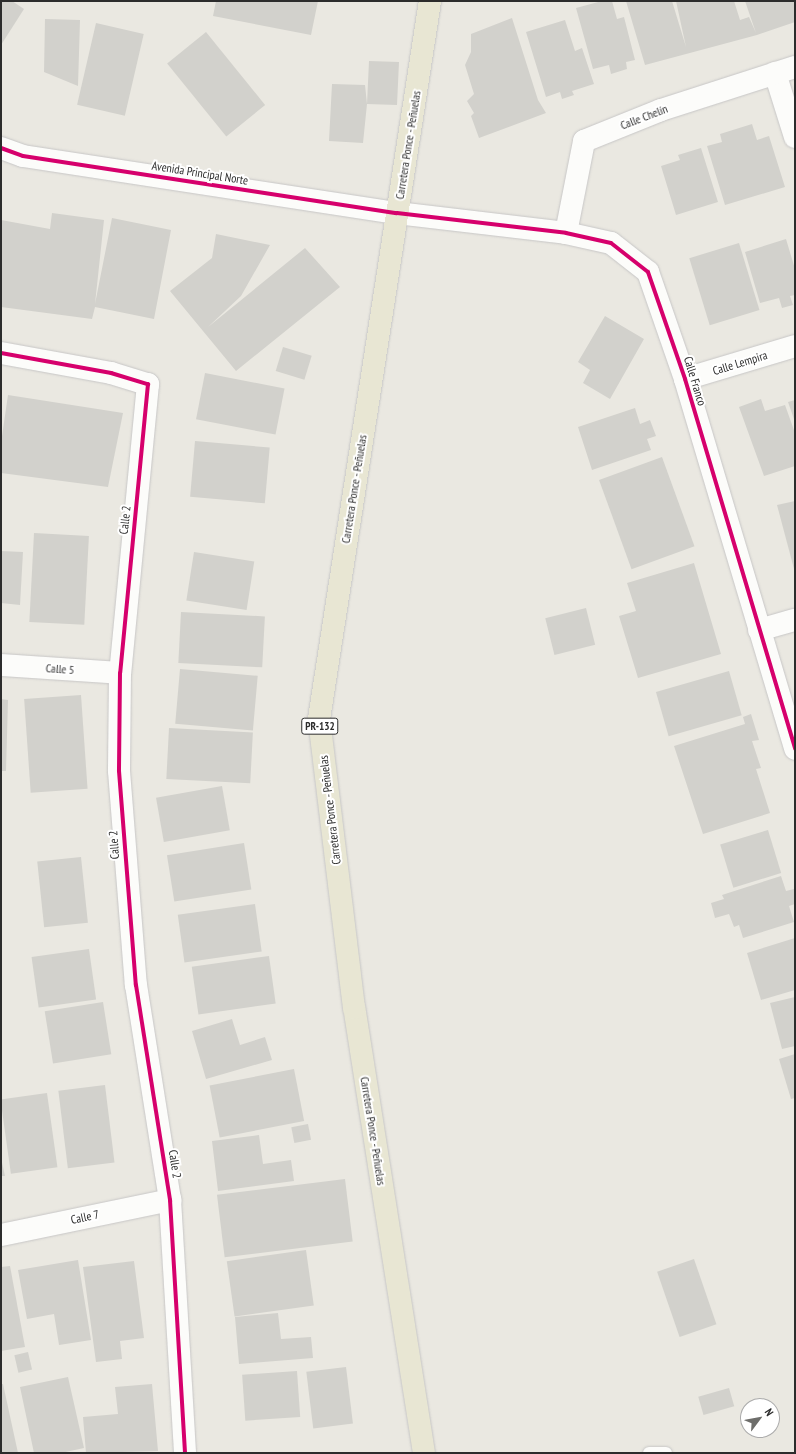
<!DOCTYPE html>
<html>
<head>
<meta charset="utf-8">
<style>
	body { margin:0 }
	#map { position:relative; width:796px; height:1454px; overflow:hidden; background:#eae8e1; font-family:"PT Sans Narrow",sans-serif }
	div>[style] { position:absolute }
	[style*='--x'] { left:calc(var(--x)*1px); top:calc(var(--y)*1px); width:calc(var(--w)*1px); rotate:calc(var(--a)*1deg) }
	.building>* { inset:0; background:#d2d1cc; transform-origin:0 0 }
	.roads { filter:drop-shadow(0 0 1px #c7c6c6) drop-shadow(0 0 1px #c7c6c6) }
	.service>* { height:12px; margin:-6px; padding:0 6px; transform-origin:6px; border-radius:6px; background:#fcfcfa }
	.minor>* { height:22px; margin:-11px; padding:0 11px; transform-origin:11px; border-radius:11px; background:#fcfcfa }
	.tertiary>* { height:22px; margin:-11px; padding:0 11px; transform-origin:11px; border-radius:11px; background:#fcfcfa }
	.primary>* { height:22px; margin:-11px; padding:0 11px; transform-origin:11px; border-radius:11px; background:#e8e6d3 }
	.cycleway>* { height:4px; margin:-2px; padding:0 2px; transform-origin:2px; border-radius:2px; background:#d6006c }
	span { translate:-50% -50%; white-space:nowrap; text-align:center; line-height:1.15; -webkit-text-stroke:4px #fff; paint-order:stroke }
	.shield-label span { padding:1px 3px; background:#fff; border:1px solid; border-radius:3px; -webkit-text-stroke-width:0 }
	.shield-label { font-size:11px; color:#2c2c2c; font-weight:700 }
	.street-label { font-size:12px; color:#2c2c2c }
	.frame { position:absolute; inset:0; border:2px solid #2c2c2c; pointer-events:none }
	.north { position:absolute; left:740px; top:1398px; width:40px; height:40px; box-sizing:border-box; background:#fff; border:1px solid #ababab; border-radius:50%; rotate:58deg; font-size:11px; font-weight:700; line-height:16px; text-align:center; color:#2c2c2c }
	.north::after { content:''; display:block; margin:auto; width:14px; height:18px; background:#6e6e6b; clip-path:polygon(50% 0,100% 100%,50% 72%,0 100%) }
</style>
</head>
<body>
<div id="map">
	<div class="building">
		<i style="clip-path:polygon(1px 1px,12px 1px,24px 9px,1px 45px)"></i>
		<i style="clip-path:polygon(216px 1px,318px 1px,311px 35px,213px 16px)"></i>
		<i style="clip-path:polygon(602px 1px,612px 1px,617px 19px,624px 17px,635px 60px,626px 62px,627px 69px,611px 74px,609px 65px,593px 69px,576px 8px)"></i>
		<i style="clip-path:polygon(626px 1px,672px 1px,686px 47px,676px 1px,734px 1px,740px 20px,749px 17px,756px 33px,745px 1px,795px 1px,795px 22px,757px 35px,645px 65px)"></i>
		<i style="clip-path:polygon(512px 18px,538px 100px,546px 113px,479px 138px,471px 116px,474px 113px,467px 101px,474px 94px,465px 65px,471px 52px,471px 34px)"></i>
		<i style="clip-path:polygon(45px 19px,80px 20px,78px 86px,44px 72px)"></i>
		<i style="clip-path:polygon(565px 20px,575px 51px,582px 48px,594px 84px,572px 91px,574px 95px,562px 99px,560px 92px,546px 97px,526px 32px)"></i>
		<i style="left:96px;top:23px;width:49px;height:84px;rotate:13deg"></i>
		<i style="left:206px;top:32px;width:94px;height:50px;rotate:51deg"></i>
		<i style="clip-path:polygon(369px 61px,399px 62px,397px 105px,367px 104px,363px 143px,329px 141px,332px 84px,365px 85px,367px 104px)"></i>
		<i style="clip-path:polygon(752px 124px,757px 140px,769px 136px,785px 187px,725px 205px,707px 146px,722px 142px,720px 134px)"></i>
		<i style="clip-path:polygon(701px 148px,718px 202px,676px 215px,661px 166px,680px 160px,678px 155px)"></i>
		<i style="clip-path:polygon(52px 213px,104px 220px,95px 304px,112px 218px,171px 230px,154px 319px,95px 307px,92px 319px,1px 307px,1px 220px,50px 229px)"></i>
		<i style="clip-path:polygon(216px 234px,270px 245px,241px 296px,208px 327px,305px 248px,340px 287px,236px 371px,170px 291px,212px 258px)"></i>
		<i style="clip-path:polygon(786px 239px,795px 269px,795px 295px,790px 296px,793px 305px,782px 308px,779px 298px,760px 303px,745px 252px)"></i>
		<i style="left:739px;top:243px;width:70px;height:52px;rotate:73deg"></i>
		<i style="clip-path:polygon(605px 316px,644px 339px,610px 399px,583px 383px,590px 370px,578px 362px)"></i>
		<i style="left:283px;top:347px;width:30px;height:25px;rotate:17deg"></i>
		<i style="left:205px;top:373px;width:81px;height:47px;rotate:11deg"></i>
		<i style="clip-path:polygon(8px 395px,123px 413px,108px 487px,1px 473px,1px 443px)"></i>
		<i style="clip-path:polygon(761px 399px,765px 411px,785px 405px,795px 433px,795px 466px,764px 476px,739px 407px)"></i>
		<i style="clip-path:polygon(795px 400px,795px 422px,788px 402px)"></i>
		<i style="clip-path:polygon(635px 408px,640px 424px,650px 420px,656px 436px,647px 439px,651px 450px,592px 470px,578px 427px)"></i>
		<i style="left:195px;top:441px;width:75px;height:56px;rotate:5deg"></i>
		<i style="left:662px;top:457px;width:95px;height:67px;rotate:70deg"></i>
		<i style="clip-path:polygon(795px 501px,795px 569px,794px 569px,777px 505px)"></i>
		<i style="left:34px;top:533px;width:55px;height:89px;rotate:3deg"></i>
		<i style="clip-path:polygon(1px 551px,23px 552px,20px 605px,1px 603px)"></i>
		<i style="left:194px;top:552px;width:61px;height:49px;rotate:9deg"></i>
		<i style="clip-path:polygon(694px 563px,721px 654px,638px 678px,619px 616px,636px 611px,627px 583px)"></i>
		<i style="left:586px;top:608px;width:38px;height:42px;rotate:76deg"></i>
		<i style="left:181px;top:612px;width:84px;height:51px;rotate:3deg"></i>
		<i style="left:180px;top:669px;width:78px;height:55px;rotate:5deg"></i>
		<i style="left:729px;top:671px;width:46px;height:76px;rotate:74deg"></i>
		<i style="left:81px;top:695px;width:94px;height:57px;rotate:86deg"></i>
		<i style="clip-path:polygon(1px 699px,8px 700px,6px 771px,1px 771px)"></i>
		<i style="clip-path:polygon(751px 714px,759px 740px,752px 741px,761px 768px,756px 769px,770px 813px,703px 834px,674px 746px,745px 724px,743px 717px)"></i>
		<i style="left:169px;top:728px;width:84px;height:51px;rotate:3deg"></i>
		<i style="left:222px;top:786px;width:45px;height:67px;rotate:80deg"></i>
		<i style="left:768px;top:830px;width:45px;height:50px;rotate:73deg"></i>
		<i style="left:244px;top:843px;width:47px;height:78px;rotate:81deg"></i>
		<i style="left:81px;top:857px;width:66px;height:44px;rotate:84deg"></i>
		<i style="clip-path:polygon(781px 876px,786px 891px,794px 889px,795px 892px,795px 904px,789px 906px,794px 922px,743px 938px,739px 925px,734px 927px,729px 914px,715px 918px,711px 903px,724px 899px,722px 895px)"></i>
		<i style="left:255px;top:904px;width:48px;height:78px;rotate:82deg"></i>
		<i style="clip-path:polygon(795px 938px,795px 990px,761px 1000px,747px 953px)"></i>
		<i style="left:89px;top:949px;width:51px;height:58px;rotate:82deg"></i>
		<i style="left:269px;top:956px;width:48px;height:78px;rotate:82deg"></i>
		<i style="clip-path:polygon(795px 997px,795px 1046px,782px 1049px,770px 1003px)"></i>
		<i style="left:103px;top:1002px;width:53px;height:59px;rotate:81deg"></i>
		<i style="clip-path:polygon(232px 1019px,240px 1045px,265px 1037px,272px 1060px,206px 1079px,192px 1031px)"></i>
		<i style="clip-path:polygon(795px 1054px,795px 1098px,791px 1099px,779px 1059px)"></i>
		<i style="left:294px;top:1069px;width:53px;height:86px;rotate:79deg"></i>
		<i style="left:105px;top:1085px;width:78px;height:47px;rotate:83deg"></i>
		<i style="left:47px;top:1093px;width:75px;height:47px;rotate:82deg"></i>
		<i style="left:308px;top:1124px;width:16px;height:17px;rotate:79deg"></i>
		<i style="clip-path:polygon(259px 1135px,263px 1164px,291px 1160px,294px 1181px,218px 1191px,212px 1141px)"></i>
		<i style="clip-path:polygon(1px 1158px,5px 1176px,1px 1176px)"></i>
		<i style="left:345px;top:1179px;width:63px;height:129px;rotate:83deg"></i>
		<i style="left:306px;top:1250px;width:56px;height:80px;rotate:82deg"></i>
		<i style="left:694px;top:1259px;width:69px;height:39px;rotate:71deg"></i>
		<i style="clip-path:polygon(78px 1260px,91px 1340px,59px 1345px,54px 1314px,27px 1319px,18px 1270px)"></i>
		<i style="clip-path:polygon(134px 1261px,144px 1338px,120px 1341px,122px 1359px,96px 1362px,83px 1267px)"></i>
		<i style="clip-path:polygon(10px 1266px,25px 1347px,1px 1351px,1px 1267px)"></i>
		<i style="clip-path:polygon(278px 1313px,281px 1339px,311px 1337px,313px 1358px,239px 1364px,235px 1317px)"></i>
		<i style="left:28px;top:1352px;width:18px;height:14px;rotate:77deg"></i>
		<i style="left:346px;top:1367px;width:57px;height:40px;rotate:83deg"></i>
		<i style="left:297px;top:1371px;width:46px;height:55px;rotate:86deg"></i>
		<i style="clip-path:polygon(68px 1377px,84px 1448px,61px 1453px,34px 1453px,20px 1387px)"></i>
		<i style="clip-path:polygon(1px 1384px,3px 1384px,18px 1453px,1px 1453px)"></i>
		<i style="clip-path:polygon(152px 1384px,158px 1451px,86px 1453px,83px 1417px,118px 1414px,115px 1387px)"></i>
		<i style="left:729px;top:1388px;width:19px;height:32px;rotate:74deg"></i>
	</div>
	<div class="roads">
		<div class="service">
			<i style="--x:649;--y:1453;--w:17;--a:0"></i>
		</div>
		<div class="minor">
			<i style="--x:775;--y:73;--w:67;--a:72.6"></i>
			<i style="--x:397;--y:213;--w:170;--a:6.7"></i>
			<i style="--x:566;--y:233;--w:46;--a:12.5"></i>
			<i style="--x:611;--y:243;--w:47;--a:38.1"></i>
			<i style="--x:648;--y:272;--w:113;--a:70.9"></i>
			<i style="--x:685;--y:379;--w:386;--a:73.4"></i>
			<i style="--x:566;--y:233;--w:94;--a:-78.9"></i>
			<i style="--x:584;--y:141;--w:83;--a:-21.9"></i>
			<i style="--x:661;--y:110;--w:141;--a:-17.8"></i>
			<i style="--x:1;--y:353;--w:112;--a:10.3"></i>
			<i style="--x:111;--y:373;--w:39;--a:17"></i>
			<i style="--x:148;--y:384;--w:290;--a:95.5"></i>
			<i style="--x:120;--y:673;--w:98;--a:90.6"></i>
			<i style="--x:119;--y:771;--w:215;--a:85.5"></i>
			<i style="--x:136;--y:985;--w:218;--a:81"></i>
			<i style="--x:170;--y:1200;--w:253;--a:86.6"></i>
			<i style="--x:685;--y:379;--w:115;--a:-16.7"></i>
			<i style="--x:759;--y:630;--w:37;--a:-16"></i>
			<i style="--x:1;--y:665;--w:119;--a:3.8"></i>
			<i style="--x:1;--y:1235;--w:173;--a:-11.7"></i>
		</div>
		<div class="tertiary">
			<i style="--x:1;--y:148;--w:23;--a:20"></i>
			<i style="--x:23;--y:156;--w:378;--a:8.7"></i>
		</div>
		<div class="primary">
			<i style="--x:424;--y:1453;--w:450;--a:-98.9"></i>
			<i style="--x:354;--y:1008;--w:291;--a:-96.9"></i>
			<i style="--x:319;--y:719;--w:727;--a:-81.21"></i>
		</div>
	</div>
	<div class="cycleway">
		<i style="--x:1;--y:148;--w:23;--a:20"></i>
		<i style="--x:23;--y:156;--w:378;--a:8.7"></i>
		<i style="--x:397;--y:213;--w:170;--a:6.7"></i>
		<i style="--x:566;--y:233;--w:46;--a:12.5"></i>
		<i style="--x:611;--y:243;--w:47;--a:38.1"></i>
		<i style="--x:648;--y:272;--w:113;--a:70.9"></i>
		<i style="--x:685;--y:379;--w:386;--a:73.4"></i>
		<i style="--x:1;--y:353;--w:112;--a:10.3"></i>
		<i style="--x:111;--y:373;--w:39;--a:17"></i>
		<i style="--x:148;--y:384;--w:290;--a:95.5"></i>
		<i style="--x:120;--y:673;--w:98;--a:90.6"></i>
		<i style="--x:119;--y:771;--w:215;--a:85.5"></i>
		<i style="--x:136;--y:985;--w:218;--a:81"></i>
		<i style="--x:170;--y:1200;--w:253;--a:86.6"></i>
	</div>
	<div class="shield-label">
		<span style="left:320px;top:726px">PR-132</span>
	</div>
	<div class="street-label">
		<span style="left:644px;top:117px;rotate:-21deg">Calle Chelín</span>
		<span style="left:408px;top:145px;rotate:-81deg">Carretera Ponce - Peñuelas</span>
		<span style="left:200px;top:173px;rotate:9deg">Avenida Principal Norte</span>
		<span style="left:740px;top:363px;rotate:-17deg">Calle Lempira</span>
		<span style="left:695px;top:381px;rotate:73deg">Calle Franco</span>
		<span style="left:354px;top:489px;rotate:-81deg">Carretera Ponce - Peñuelas</span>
		<span style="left:125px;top:520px;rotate:-84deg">Calle 2</span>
		<span style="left:60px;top:669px;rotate:4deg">Calle 5</span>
		<span style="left:330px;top:810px;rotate:-97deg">Carretera Ponce - Peñuelas</span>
		<span style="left:114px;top:845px;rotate:-94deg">Calle 2</span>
		<span style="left:373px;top:1131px;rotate:81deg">Carretera Ponce - Peñuelas</span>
		<span style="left:175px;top:1164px;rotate:81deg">Calle 2</span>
		<span style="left:85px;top:1217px;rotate:-12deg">Calle 7</span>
	</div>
	<div class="frame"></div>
	<div class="north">N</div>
</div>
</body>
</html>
